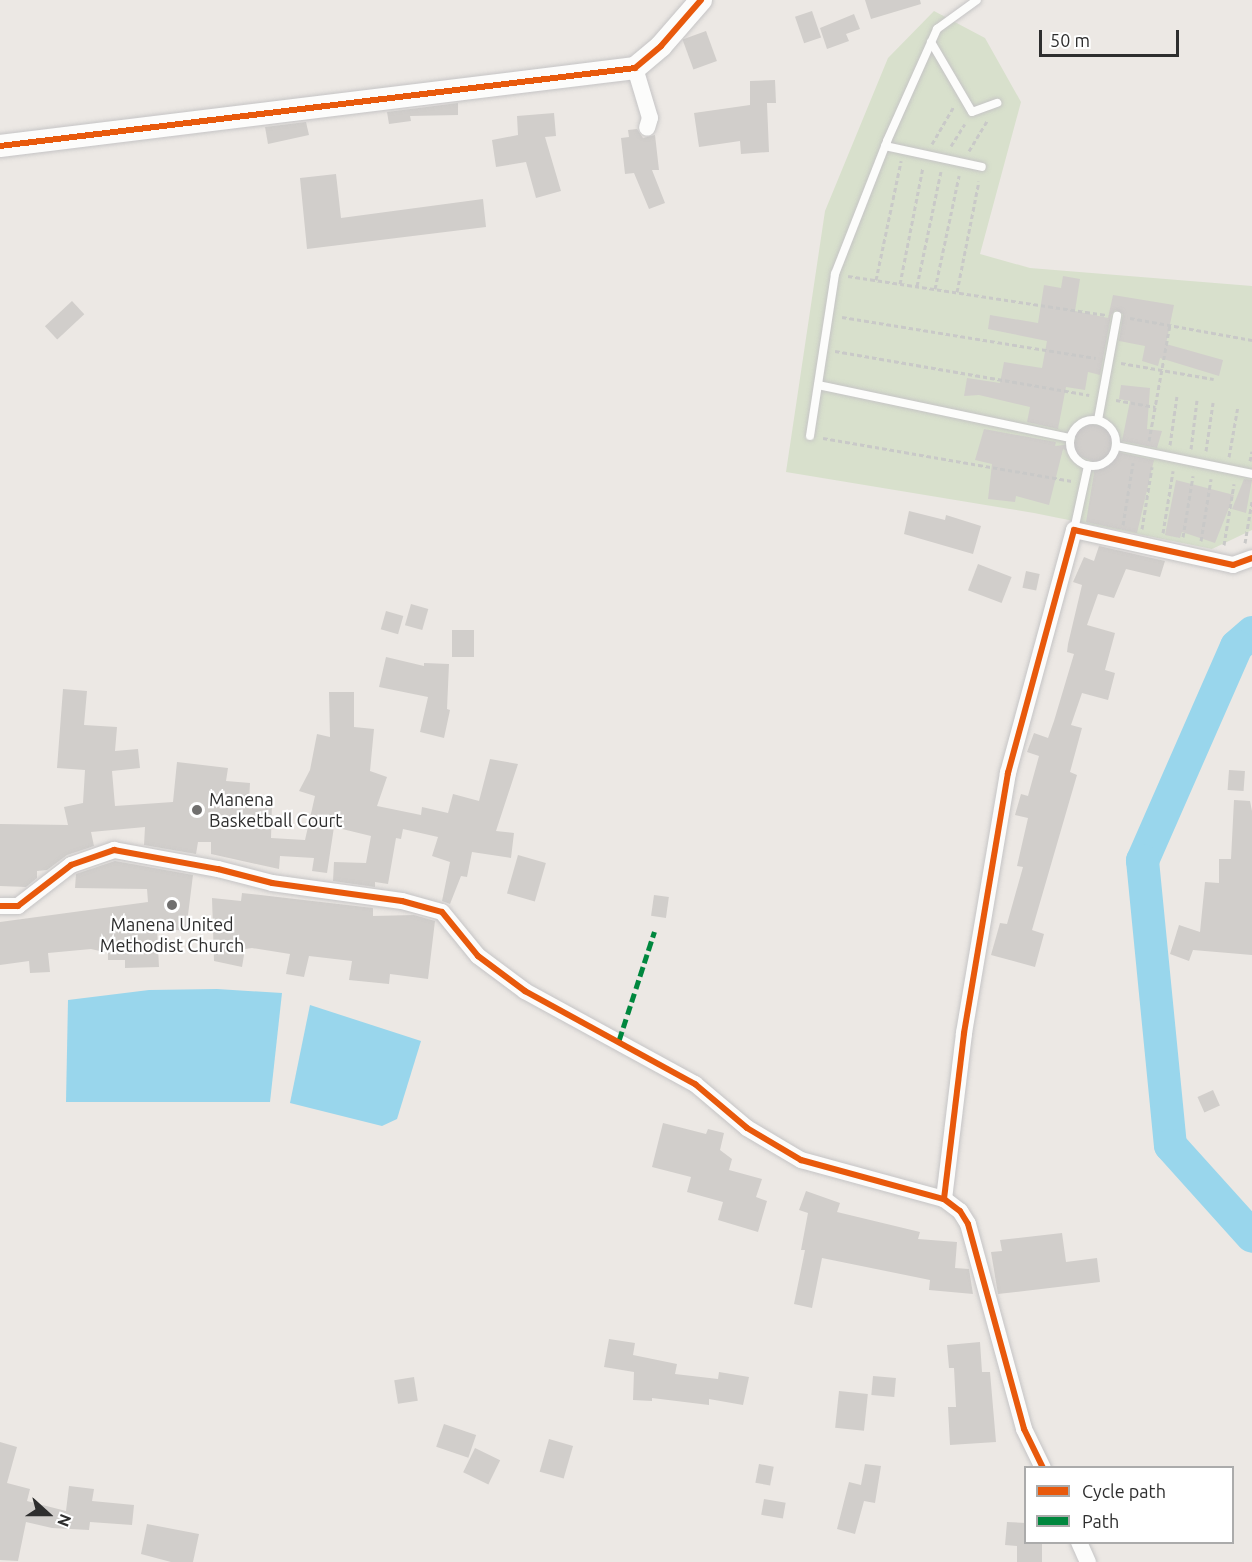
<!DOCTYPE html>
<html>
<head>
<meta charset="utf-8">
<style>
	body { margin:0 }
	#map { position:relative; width:1252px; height:1562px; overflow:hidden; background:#ece8e4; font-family:Ubuntu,sans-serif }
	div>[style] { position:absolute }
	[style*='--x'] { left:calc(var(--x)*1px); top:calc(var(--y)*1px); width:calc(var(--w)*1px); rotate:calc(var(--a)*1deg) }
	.cemetery>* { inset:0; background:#d8e0cc }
	.water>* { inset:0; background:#99d6ec }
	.river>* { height:33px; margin:-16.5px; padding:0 16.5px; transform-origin:16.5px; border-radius:16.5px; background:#99d6ec }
	.building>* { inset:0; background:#d1cecb; transform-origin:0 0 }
	.path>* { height:3px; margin-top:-1.5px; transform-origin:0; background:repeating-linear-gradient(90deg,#c9c9c8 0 4.5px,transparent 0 7.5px) }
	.roads { filter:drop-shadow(0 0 2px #c5c4c5) drop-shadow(0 0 2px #c5c4c5) }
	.lane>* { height:8px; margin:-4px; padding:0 4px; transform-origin:4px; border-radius:4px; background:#fcfcfb }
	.lane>.ring { margin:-4px; padding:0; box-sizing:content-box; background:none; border:8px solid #fcfcfb; border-radius:50% }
	.street>* { height:16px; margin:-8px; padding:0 8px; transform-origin:8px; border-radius:8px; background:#fcfcfb }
	.secondary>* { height:22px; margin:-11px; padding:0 11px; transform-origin:11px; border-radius:11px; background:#fcfcfb }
	.quiet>* { height:4.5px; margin-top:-2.25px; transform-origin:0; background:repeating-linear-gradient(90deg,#00873e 0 9px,transparent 0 13.5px) }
	.cycleway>* { height:6px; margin:-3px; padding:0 3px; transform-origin:3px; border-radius:3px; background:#e8590c }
	.dots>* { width:16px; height:16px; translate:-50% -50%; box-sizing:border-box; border:3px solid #fff; border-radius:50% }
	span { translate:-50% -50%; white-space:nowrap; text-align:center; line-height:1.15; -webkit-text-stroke:4.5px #fff; paint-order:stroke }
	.poi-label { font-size:18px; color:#2e2e2e }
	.left { translate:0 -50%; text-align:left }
	.legend { position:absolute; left:1024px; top:1466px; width:210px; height:78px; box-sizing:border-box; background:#fff; border:2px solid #ababab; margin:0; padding:8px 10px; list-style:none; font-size:18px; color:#2e2e2e }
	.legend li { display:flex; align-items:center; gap:12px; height:30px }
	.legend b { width:30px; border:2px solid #ababab }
	.north { position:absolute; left:18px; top:1484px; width:60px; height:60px; -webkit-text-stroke:4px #fff; paint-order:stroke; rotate:111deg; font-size:16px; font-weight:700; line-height:24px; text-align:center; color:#2e2e2e }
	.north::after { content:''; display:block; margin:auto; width:21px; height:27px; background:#2e2e2e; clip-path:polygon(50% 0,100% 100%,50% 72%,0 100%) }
	.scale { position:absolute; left:1039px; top:30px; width:140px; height:27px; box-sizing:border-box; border:3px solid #2e2e2e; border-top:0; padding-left:8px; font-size:18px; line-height:21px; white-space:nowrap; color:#2e2e2e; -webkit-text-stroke:4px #fff; paint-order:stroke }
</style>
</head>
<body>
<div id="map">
	<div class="cemetery">
		<i style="clip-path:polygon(934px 11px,985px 38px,1021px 102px,980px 254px,1030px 268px,1252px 286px,1252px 530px,1212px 549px,1034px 513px,786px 472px,825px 211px,888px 58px)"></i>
	</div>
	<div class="water">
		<i style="clip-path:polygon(217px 989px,282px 993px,270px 1102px,66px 1102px,68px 1000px,149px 990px)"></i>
		<i style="clip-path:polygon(310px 1005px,421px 1041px,397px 1119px,382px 1126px,290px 1103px)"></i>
	</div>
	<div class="river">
		<i style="--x:1252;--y:632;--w:21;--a:139"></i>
		<i style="--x:1236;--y:646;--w:234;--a:113.7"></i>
		<i style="--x:1142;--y:860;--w:286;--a:84.4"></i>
		<i style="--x:1170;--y:1145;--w:122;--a:48"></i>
	</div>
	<div class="building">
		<i style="clip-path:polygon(865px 0,920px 0,921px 4px,871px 19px)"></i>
		<i style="left:812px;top:11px;width:28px;height:18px;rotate:71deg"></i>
		<i style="clip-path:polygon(854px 14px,860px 29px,846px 34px,849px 41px,827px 49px,820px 28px)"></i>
		<i style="left:706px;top:31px;width:32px;height:25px;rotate:70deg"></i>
		<i style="clip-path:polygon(775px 80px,776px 103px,767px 103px,769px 152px,741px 154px,740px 141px,699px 147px,694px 113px,750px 105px,750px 81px)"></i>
		<i style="clip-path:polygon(458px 103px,458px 115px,410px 116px,411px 121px,389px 124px,387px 112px)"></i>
		<i style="clip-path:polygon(554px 113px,556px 136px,545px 137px,561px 191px,536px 198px,526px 162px,496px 167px,492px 140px,518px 135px,517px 116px)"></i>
		<i style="clip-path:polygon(306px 122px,309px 135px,268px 144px,265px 127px)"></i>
		<i style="clip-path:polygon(637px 129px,643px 138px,655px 135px,659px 170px,652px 170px,665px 203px,649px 209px,634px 173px,625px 174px,621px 138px,629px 137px,628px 130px)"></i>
		<i style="clip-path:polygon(336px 174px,341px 218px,483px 199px,486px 227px,307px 249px,300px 178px)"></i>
		<i style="clip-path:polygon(1063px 276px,1080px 279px,1075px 311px,1108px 318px,1113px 295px,1174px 305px,1166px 344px,1223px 360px,1219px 376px,1160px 358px,1158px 366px,1142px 361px,1145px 346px,1119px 341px,1123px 314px,1115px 310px,1111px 315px,1100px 375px,1088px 372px,1085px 390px,1066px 387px,1058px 429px,1027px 422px,1030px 407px,979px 395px,964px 396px,967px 378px,1000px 383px,1004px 362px,1042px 368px,1047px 341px,988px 329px,990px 315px,1038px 323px,1044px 285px,1061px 288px)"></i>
		<i style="left:72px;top:301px;width:18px;height:37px;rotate:47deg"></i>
		<i style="clip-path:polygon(1121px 385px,1150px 388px,1147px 429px,1162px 431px,1157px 448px,1122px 441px,1130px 401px,1119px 399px)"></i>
		<i style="clip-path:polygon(1089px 424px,1101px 426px,1121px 440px,1111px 442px,1112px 451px,1154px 460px,1137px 533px,1086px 522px,1095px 467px,1092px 461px,1063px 449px,1049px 505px,1016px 496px,1015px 502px,988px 499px,992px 464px,975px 460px,984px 429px,1056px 442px,1055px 446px,1073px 444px,1076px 439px,1074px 433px)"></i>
		<i style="clip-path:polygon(1244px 479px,1252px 480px,1246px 513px,1232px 509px)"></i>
		<i style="clip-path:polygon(1176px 480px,1234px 495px,1215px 543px,1182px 532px,1180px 538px,1165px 535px)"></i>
		<i style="clip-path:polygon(909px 511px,945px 520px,946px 515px,981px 526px,973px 554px,904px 534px)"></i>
		<i style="clip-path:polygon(1099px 546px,1165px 561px,1160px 577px,1126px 569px,1114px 598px,1098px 594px,1087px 625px,1115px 633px,1105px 670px,1115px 673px,1108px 700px,1082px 693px,1071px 725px,1082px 728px,1070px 772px,1077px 775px,1032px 930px,1044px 934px,1035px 967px,991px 955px,1000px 923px,1007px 924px,1023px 867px,1017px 866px,1028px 818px,1015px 815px,1021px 794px,1028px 796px,1039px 756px,1027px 752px,1034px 733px,1048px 738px,1054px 721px,1074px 654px,1067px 652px,1068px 644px,1082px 585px,1073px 582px,1084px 557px,1094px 561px)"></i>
		<i style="left:978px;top:564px;width:36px;height:28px;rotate:21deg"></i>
		<i style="left:1026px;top:571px;width:14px;height:17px;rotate:12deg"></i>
		<i style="left:411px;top:604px;width:18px;height:22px;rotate:16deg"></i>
		<i style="left:386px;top:611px;width:18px;height:19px;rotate:16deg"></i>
		<i style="left:452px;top:630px;width:22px;height:27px"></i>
		<i style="clip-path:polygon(386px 657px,424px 666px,424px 663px,449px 664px,447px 709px,450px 710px,444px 738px,420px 732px,428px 697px,379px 687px)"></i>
		<i style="clip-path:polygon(63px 689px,87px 691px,84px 725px,117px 727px,115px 751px,138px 749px,140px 768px,112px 771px,115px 806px,173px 802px,177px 762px,228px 768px,226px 781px,250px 783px,249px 802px,272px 803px,271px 838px,305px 840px,315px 796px,299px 791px,310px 770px,317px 734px,330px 737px,329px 692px,354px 692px,354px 727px,374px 729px,370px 771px,387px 777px,377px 806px,421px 815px,422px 807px,448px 813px,453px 794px,479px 801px,490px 759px,518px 764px,496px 831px,514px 833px,511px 858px,472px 852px,467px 877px,461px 876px,450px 904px,442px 901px,450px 862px,432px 856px,438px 837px,403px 829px,401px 839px,396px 838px,388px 884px,375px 882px,375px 887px,333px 881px,334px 862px,366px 863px,371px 836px,334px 827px,327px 873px,312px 871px,314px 858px,280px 856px,279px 869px,211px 854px,211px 842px,198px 842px,196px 854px,144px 845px,145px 827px,91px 832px,94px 846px,67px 855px,47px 870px,37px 871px,37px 878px,26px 887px,0 886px,0 824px,68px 825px,64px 807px,83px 803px,85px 770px,57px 768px)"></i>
		<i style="left:1229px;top:770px;width:16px;height:20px;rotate:4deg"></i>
		<i style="clip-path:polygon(1234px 800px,1250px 801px,1252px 811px,1252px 955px,1193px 950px,1189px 961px,1170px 954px,1179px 925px,1200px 932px,1205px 882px,1219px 883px,1219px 859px,1231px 859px)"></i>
		<i style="left:518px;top:855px;width:29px;height:40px;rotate:16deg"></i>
		<i style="clip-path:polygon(115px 861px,193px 875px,186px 931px,157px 928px,159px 967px,125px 968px,125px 960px,108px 960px,108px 953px,91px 949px,48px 953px,50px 972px,30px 973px,29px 961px,0 965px,0 922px,148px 902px,147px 889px,75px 888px,76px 874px)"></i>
		<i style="clip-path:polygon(242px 893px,373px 908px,373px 916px,414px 915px,435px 921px,428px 979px,390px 974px,389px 984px,349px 980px,352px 961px,309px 956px,304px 977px,286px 974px,290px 954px,252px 948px,245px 949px,242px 967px,214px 961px,212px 898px,241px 901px)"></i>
		<i style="left:654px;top:895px;width:15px;height:21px;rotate:8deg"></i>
		<i style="left:1213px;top:1090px;width:17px;height:17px;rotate:66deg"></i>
		<i style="clip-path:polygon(663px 1123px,706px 1134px,708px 1129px,724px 1133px,720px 1150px,732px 1159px,729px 1170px,762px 1179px,756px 1197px,767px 1201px,758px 1232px,718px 1220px,723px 1202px,687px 1192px,691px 1177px,652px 1167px)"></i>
		<i style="clip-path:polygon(806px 1191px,840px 1203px,837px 1212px,920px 1232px,918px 1239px,957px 1242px,955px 1268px,969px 1269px,973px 1294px,929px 1290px,930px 1280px,822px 1258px,812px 1308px,794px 1304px,805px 1250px,801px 1250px,808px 1213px,799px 1210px)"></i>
		<i style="clip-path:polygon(1062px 1233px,1066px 1262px,1097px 1258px,1100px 1282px,998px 1294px,991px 1252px,1002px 1251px,1000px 1240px)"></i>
		<i style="clip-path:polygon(609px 1339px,635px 1343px,633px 1355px,677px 1364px,675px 1374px,718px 1379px,719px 1372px,749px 1377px,743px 1405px,709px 1399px,709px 1405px,652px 1398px,652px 1401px,633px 1400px,634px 1372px,604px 1367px)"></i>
		<i style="clip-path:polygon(980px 1342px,982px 1372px,990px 1372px,996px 1442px,950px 1445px,948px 1407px,956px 1407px,954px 1368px,949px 1368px,947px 1345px)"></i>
		<i style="left:873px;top:1376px;width:23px;height:19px;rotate:5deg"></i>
		<i style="left:414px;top:1377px;width:24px;height:20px;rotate:81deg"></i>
		<i style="left:839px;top:1391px;width:29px;height:37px;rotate:6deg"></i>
		<i style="left:444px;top:1424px;width:34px;height:24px;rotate:19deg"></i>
		<i style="left:549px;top:1439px;width:25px;height:34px;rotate:16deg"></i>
		<i style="clip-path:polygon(0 1442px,17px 1447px,7px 1483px,30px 1489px,27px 1501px,66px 1511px,69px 1486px,94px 1489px,92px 1501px,134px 1505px,132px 1525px,90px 1522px,89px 1530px,52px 1528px,26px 1522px,18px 1561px,0 1560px)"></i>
		<i style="left:475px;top:1448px;width:28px;height:27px;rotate:26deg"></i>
		<i style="left:759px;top:1464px;width:15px;height:19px;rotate:11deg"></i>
		<i style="clip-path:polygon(865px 1464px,881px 1466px,875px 1503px,864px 1501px,855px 1534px,837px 1529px,849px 1482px,861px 1485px)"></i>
		<i style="left:764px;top:1499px;width:22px;height:16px;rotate:10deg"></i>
		<i style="clip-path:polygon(1007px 1522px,1026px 1523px,1026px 1542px,1042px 1542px,1042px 1562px,1017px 1562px,1017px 1546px,1005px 1545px)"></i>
		<i style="clip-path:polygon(147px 1524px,199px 1534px,193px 1562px,171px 1562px,141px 1554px)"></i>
	</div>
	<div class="path">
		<i style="--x:932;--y:144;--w:44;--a:-59.9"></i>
		<i style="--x:951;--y:146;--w:26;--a:-58"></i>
		<i style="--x:969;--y:151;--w:35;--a:-59"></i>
		<i style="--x:848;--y:276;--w:261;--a:8.6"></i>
		<i style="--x:876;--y:280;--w:122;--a:-78.1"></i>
		<i style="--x:900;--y:284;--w:119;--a:-78.9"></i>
		<i style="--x:917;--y:286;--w:117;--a:-78.2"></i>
		<i style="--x:935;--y:289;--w:116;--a:-78"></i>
		<i style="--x:957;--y:292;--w:113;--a:-78.8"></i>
		<i style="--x:842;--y:317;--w:257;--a:9.2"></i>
		<i style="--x:1130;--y:318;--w:124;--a:10.2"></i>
		<i style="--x:835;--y:351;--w:258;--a:9.8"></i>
		<i style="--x:1121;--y:363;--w:94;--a:9.8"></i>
		<i style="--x:1116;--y:400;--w:40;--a:10"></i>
		<i style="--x:823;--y:438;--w:254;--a:9.8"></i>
		<i style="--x:1149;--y:441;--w:119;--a:-79.8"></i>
		<i style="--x:1170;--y:445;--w:49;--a:-81.9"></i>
		<i style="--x:1191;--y:449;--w:49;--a:-83"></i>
		<i style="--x:1206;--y:451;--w:49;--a:-81.7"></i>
		<i style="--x:1229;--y:457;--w:52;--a:-80"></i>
		<i style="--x:1250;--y:461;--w:10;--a:-79"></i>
		<i style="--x:1123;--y:525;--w:63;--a:-80.8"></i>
		<i style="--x:1142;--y:529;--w:63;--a:-80.8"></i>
		<i style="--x:1163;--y:533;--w:63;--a:-80.8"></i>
		<i style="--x:1183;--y:537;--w:62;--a:-80.7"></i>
		<i style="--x:1201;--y:541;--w:63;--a:-80.8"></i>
		<i style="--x:1245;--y:543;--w:43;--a:-80.5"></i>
		<i style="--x:1224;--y:545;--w:62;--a:-80.7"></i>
	</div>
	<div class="roads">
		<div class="lane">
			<i style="--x:931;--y:42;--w:81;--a:59.6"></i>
			<i style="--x:972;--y:112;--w:27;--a:-20"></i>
			<i style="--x:885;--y:146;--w:99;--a:12.2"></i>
			<i style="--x:818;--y:385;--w:258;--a:11.9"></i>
			<i class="ring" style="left:1070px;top:420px;width:38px;height:38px"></i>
			<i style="--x:1098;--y:420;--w:106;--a:-79.6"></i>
			<i style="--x:810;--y:436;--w:164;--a:-81.2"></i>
			<i style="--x:835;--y:274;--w:143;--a:-68.6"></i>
			<i style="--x:887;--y:141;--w:123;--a:-65.9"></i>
			<i style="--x:937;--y:29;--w:49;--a:-35.9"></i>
			<i style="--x:1116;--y:446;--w:139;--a:11.6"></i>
			<i style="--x:1074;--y:530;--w:66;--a:-77.7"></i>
		</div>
		<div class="street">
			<i style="--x:635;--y:68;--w:52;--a:73.3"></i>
			<i style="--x:650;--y:118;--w:10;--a:107"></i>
			<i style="--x:0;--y:906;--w:18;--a:0"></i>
			<i style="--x:18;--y:906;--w:67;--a:-37.7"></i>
			<i style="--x:71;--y:865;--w:46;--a:-19.2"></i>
			<i style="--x:114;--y:850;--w:106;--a:10.4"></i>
			<i style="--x:218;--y:869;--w:56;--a:14.5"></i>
			<i style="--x:272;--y:883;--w:131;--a:7.9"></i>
			<i style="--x:402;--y:901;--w:41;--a:15.4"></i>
			<i style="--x:442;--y:912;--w:57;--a:50.7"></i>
			<i style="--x:478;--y:956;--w:59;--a:36.7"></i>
			<i style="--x:525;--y:991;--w:194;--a:28.7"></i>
			<i style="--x:695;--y:1084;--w:68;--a:40.2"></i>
			<i style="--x:747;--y:1128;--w:63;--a:30.7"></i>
			<i style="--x:801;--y:1160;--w:148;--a:15.3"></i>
			<i style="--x:944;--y:1199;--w:20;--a:37"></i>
			<i style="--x:960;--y:1211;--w:15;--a:58"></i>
			<i style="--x:968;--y:1224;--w:213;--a:74.7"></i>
			<i style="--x:1024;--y:1429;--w:43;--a:64"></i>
			<i style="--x:944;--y:1199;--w:167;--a:-83.1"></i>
			<i style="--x:964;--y:1033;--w:264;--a:-80.4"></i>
			<i style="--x:1008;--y:773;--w:252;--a:-74.8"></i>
			<i style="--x:1074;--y:530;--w:163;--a:12.4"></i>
			<i style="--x:1233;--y:565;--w:20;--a:-20"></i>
			<i style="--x:1079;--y:1542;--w:22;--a:66"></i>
		</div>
		<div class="secondary">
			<i style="--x:0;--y:146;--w:640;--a:-7"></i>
			<i style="--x:635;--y:68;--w:34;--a:-40"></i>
			<i style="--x:661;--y:46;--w:61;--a:-49"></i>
		</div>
	</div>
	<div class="quiet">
		<i style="--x:619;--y:1040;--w:114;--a:-72"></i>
	</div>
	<div class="cycleway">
		<i style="--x:0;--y:146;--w:640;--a:-7"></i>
		<i style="--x:635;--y:68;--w:34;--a:-40"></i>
		<i style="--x:661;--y:46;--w:61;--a:-49"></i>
		<i style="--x:0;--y:906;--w:18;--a:0"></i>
		<i style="--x:18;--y:906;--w:67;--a:-37.7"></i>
		<i style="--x:71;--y:865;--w:46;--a:-19.2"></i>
		<i style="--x:114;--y:850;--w:106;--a:10.4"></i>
		<i style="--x:218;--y:869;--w:56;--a:14.5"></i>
		<i style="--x:272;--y:883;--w:131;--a:7.9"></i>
		<i style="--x:402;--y:901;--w:41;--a:15.4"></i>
		<i style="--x:442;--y:912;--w:57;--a:50.7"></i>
		<i style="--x:478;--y:956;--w:59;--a:36.7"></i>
		<i style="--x:525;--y:991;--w:194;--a:28.7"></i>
		<i style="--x:695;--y:1084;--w:68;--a:40.2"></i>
		<i style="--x:747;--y:1128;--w:63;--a:30.7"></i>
		<i style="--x:801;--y:1160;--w:148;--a:15.3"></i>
		<i style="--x:944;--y:1199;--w:20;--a:37"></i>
		<i style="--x:960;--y:1211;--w:15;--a:58"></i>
		<i style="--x:968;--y:1224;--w:213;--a:74.7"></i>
		<i style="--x:1024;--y:1429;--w:43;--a:64"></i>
		<i style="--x:944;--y:1199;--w:167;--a:-83.1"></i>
		<i style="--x:964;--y:1033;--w:264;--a:-80.4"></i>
		<i style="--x:1008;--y:773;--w:252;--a:-74.8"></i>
		<i style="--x:1074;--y:530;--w:163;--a:12.4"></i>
		<i style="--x:1233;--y:565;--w:20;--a:-20"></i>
	</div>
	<div class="dots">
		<i style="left:197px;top:810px;background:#706f6e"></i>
		<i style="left:172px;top:905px;background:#706f6e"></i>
	</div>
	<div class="poi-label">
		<span class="left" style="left:209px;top:810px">Manena<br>Basketball Court</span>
		<span style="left:172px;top:935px">Manena United<br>Methodist Church</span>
	</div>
	<ul class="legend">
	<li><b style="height:8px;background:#e8590c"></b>Cycle path</li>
	<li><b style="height:8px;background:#00873e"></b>Path</li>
	</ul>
	<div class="north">N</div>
	<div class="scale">50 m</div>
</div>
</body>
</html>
